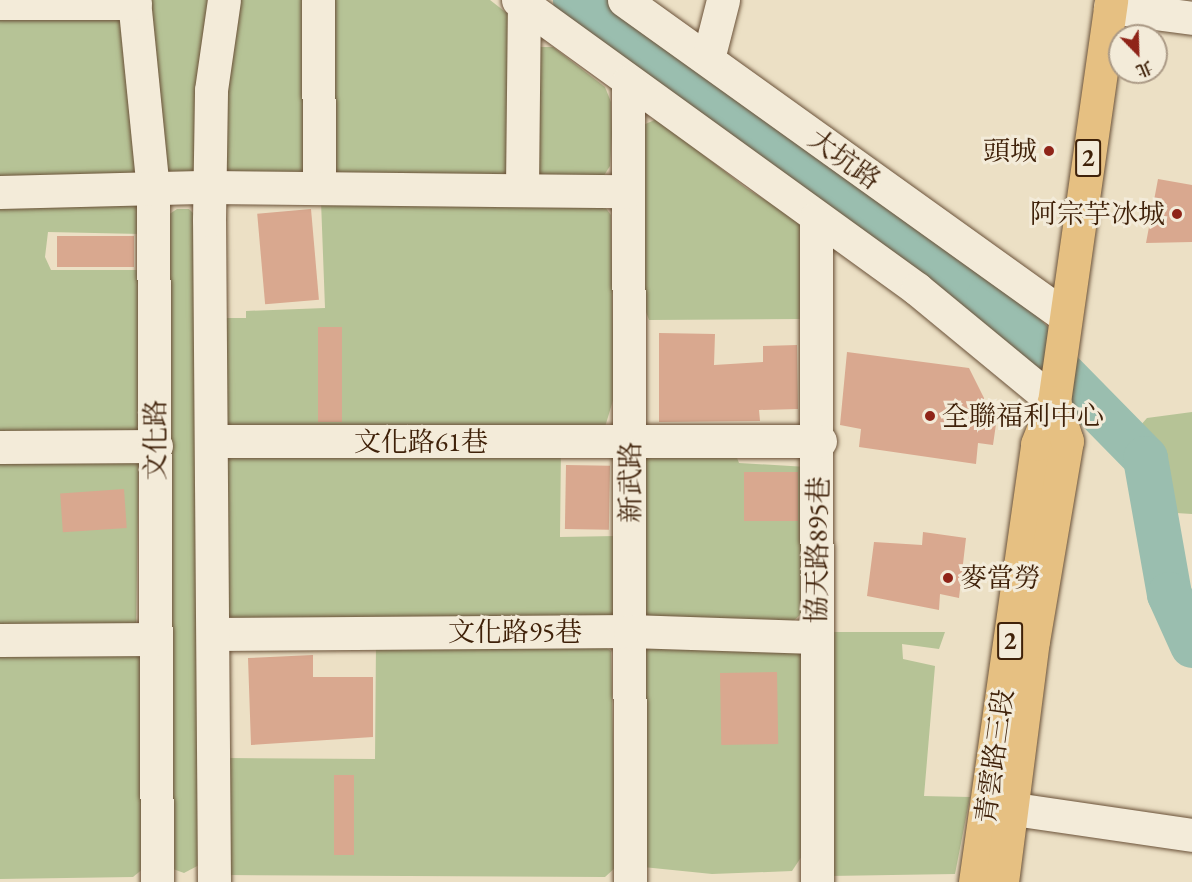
<!DOCTYPE html>
<html>
<head>
<meta charset="utf-8">
<style>
	body { margin:0 }
	#map { position:relative; width:1192px; height:882px; overflow:hidden; background:#ece0c5; font-family:"EB Garamond","Noto Serif TC",serif }
	div>[style] { position:absolute }
	[style*='--x'] { left:calc(var(--x)*1px); top:calc(var(--y)*1px); width:calc(var(--w)*1px); rotate:calc(var(--a)*1deg) }
	.green>* { inset:0; background:#b6c396; transform-origin:0 0 }
	.river>* { height:45px; margin:-22.5px; padding:0 22.5px; transform-origin:22.5px; border-radius:22.5px; background:#9abeaf }
	.building>* { inset:0; background:#d9a88f; transform-origin:0 0 }
	.roads { filter:drop-shadow(0 0 2px #6a5138) drop-shadow(0 0 2px #6a5138) }
	.minor>* { height:33px; margin:-16.5px; padding:0 16.5px; transform-origin:16.5px; border-radius:16.5px; background:#f3ebd9 }
	.major>* { height:33px; margin:-16.5px; padding:0 16.5px; transform-origin:16.5px; border-radius:16.5px; background:#e6c082 }
	.dots>* { width:16px; height:16px; translate:-50% -50%; box-sizing:border-box; border:3px solid #f3ebd9; border-radius:50% }
	span { translate:-50% -50%; white-space:nowrap; text-align:center; line-height:1.15; -webkit-text-stroke:6px #f3ebd9; paint-order:stroke }
	.shield-label span { padding:2px 4px; background:#f3ebd9; border:2px solid; border-radius:4px; -webkit-text-stroke-width:0 }
	.shield-label { font-size:26px; color:#3f2109; font-weight:700 }
	.poi-label { font-size:27px; color:#3f2109 }
	.right { translate:-100% -50%; text-align:right }
	.left { translate:0 -50%; text-align:left }
	.street-label { font-size:27px; color:#3f2109 }
	.north { position:absolute; left:1108px; top:24px; width:60px; height:60px; box-sizing:border-box; background:#f3ebd9; border:2px solid #ab9a86; border-radius:50%; rotate:157deg; font-size:16px; font-weight:700; line-height:24px; text-align:center; color:#3f2109 }
	.north::after { content:''; display:block; margin:auto; width:21px; height:27px; background:#8f2418; clip-path:polygon(50% 0,100% 100%,50% 72%,0 100%) }
</style>
</head>
<body>
<div id="map">
	<div class="green">
		<i style="clip-path:polygon(143px 0,217px 0,198px 176px,183px 182px,163px 170px)"></i>
		<i style="clip-path:polygon(238px 0,308px 0,311px 168px,299px 179px,233px 180px,222px 160px,221px 116px)"></i>
		<i style="clip-path:polygon(325px 0,490px 0,508px 14px,512px 167px,501px 183px,334px 177px)"></i>
		<i style="clip-path:polygon(0 11px,122px 16px,142px 173px,0 186px)"></i>
		<i style="clip-path:polygon(540px 47px,553px 47px,605px 87px,611px 102px,612px 134px,610px 166px,603px 177px,541px 176px,536px 165px)"></i>
		<i style="clip-path:polygon(657px 119px,746px 188px,803px 224px,800px 319px,649px 320px,643px 304px,643px 125px)"></i>
		<i style="clip-path:polygon(0 201px,144px 204px,141px 234px,48px 232px,45px 257px,51px 270px,145px 270px,142px 435px,0 441px)"></i>
		<i style="clip-path:polygon(321px 201px,602px 203px,611px 215px,614px 397px,605px 427px,226px 425px,222px 318px,246px 318px,246px 311px,325px 308px)"></i>
		<i style="clip-path:polygon(177px 209px,189px 209px,196px 216px,203px 863px,184px 873px,173px 869px,168px 215px)"></i>
		<i style="clip-path:polygon(1192px 412px,1192px 514px,1176px 513px,1169px 468px,1132px 435px,1147px 418px)"></i>
		<i style="clip-path:polygon(234px 450px,561px 450px,560px 537px,616px 536px,615px 613px,610px 623px,238px 626px,226px 612px,225px 461px)"></i>
		<i style="clip-path:polygon(651px 450px,734px 450px,739px 463px,807px 467px,808px 608px,791px 623px,655px 623px,643px 611px,642px 467px)"></i>
		<i style="left:0;top:453px;width:139px;height:182px;rotate:1deg"></i>
		<i style="clip-path:polygon(825px 632px,945px 632px,939px 649px,902px 644px,903px 659px,935px 666px,924px 796px,970px 797px,955px 874px,829px 876px)"></i>
		<i style="clip-path:polygon(376px 643px,601px 644px,611px 651px,616px 867px,605px 877px,227px 875px,228px 758px,375px 759px)"></i>
		<i style="clip-path:polygon(802px 644px,804px 853px,792px 871px,712px 874px,643px 867px,641px 647px)"></i>
		<i style="clip-path:polygon(0 645px,137px 649px,143px 661px,144px 868px,133px 877px,0 879px)"></i>
	</div>
	<div class="river">
		<i style="--x:575;--y:0;--w:509;--a:35.81"></i>
		<i style="--x:988;--y:298;--w:224;--a:45.5"></i>
		<i style="--x:1145;--y:458;--w:138;--a:80"></i>
		<i style="--x:1169;--y:594;--w:56;--a:65.7"></i>
	</div>
	<div class="building">
		<i style="clip-path:polygon(1158px 179px,1192px 185px,1192px 242px,1146px 243px)"></i>
		<i style="left:311px;top:209px;width:91px;height:54px;rotate:85deg"></i>
		<i style="left:134px;top:236px;width:31px;height:77px;rotate:90deg"></i>
		<i style="left:318px;top:327px;width:24px;height:95px"></i>
		<i style="clip-path:polygon(659px 333px,715px 334px,714px 365px,763px 362px,763px 346px,797px 345px,798px 409px,759px 410px,760px 421px,659px 422px)"></i>
		<i style="clip-path:polygon(847px 352px,969px 368px,984px 398px,982px 415px,997px 417px,993px 445px,978px 443px,976px 464px,859px 447px,861px 429px,840px 425px)"></i>
		<i style="left:566px;top:465px;width:44px;height:64px;rotate:1deg"></i>
		<i style="left:798px;top:472px;width:49px;height:54px;rotate:90deg"></i>
		<i style="left:124px;top:489px;width:39px;height:64px;rotate:86deg"></i>
		<i style="clip-path:polygon(923px 532px,966px 538px,959px 598px,940px 594px,939px 610px,867px 596px,874px 542px,922px 545px)"></i>
		<i style="clip-path:polygon(313px 655px,313px 677px,373px 677px,373px 737px,251px 745px,248px 658px)"></i>
		<i style="left:777px;top:672px;width:72px;height:57px;rotate:89deg"></i>
		<i style="left:334px;top:775px;width:20px;height:80px"></i>
	</div>
	<div class="roads">
		<div class="minor">
			<i style="--x:134;--y:0;--w:191;--a:84.3"></i>
			<i style="--x:153;--y:190;--w:692;--a:89.67"></i>
			<i style="--x:318;--y:0;--w:188;--a:89.7"></i>
			<i style="--x:518;--y:0;--w:493;--a:35.9"></i>
			<i style="--x:917;--y:289;--w:178;--a:39.5"></i>
			<i style="--x:624;--y:0;--w:543;--a:35.62"></i>
			<i style="--x:0;--y:3;--w:135;--a:0"></i>
			<i style="--x:1110;--y:7;--w:83;--a:7.6"></i>
			<i style="--x:708;--y:59;--w:61;--a:-75.7"></i>
			<i style="--x:628;--y:82;--w:800;--a:89.86"></i>
			<i style="--x:522;--y:188;--w:183;--a:-89.4"></i>
			<i style="--x:0;--y:192;--w:210;--a:-1.4"></i>
			<i style="--x:210;--y:187;--w:416;--a:0.6"></i>
			<i style="--x:816;--y:218;--w:664;--a:89.91"></i>
			<i style="--x:212;--y:441;--w:608;--a:0"></i>
			<i style="--x:0;--y:447;--w:156;--a:-0.4"></i>
			<i style="--x:215;--y:634;--w:415;--a:-0.4"></i>
			<i style="--x:630;--y:631;--w:185;--a:1.9"></i>
			<i style="--x:0;--y:640;--w:155;--a:-0.4"></i>
			<i style="--x:987;--y:805;--w:207;--a:8.3"></i>
			<i style="--x:214;--y:882;--w:662;--a:-90.43"></i>
			<i style="--x:209;--y:220;--w:130;--a:-89.1"></i>
			<i style="--x:211;--y:90;--w:91;--a:-81.8"></i>
		</div>
		<div class="major">
			<i style="--x:975;--y:882;--w:442;--a:-81.9"></i>
			<i style="--x:1037;--y:444;--w:45;--a:-68"></i>
			<i style="--x:1054;--y:402;--w:406;--a:-81.9"></i>
			<i style="--x:1002;--y:882;--w:243;--a:-82.7"></i>
			<i style="--x:1033;--y:641;--w:203;--a:-80.4"></i>
			<i style="--x:1067;--y:441;--w:41;--a:-108.4"></i>
		</div>
	</div>
	<div class="dots">
		<i style="left:1049px;top:151px;background:#8f2418"></i>
		<i style="left:1177px;top:214px;background:#8f2418"></i>
		<i style="left:930px;top:416px;background:#8f2418"></i>
		<i style="left:948px;top:578px;background:#8f2418"></i>
	</div>
	<div class="shield-label">
		<span style="left:1088px;top:158px">2</span>
		<span style="left:1010px;top:641px">2</span>
	</div>
	<div class="poi-label">
		<span class="right" style="left:1037px;top:151px">頭城</span>
		<span class="right" style="left:1165px;top:214px">阿宗芋冰城</span>
		<span class="left" style="left:942px;top:416px">全聯福利中心</span>
		<span class="left" style="left:960px;top:578px">麥當勞</span>
	</div>
	<div class="street-label">
		<span style="left:845px;top:159px;rotate:36deg">大坑路</span>
		<span style="left:155px;top:440px;rotate:-90deg">文化路</span>
		<span style="left:421px;top:442px">文化路61巷</span>
		<span style="left:630px;top:482px;rotate:-90deg">新武路</span>
		<span style="left:817px;top:550px;rotate:-89deg">協天路895巷</span>
		<span style="left:515px;top:632px">文化路95巷</span>
		<span style="left:994px;top:756px;rotate:-82deg">青雲路三段</span>
	</div>
	<div class="north">北</div>
</div>
</body>
</html>
